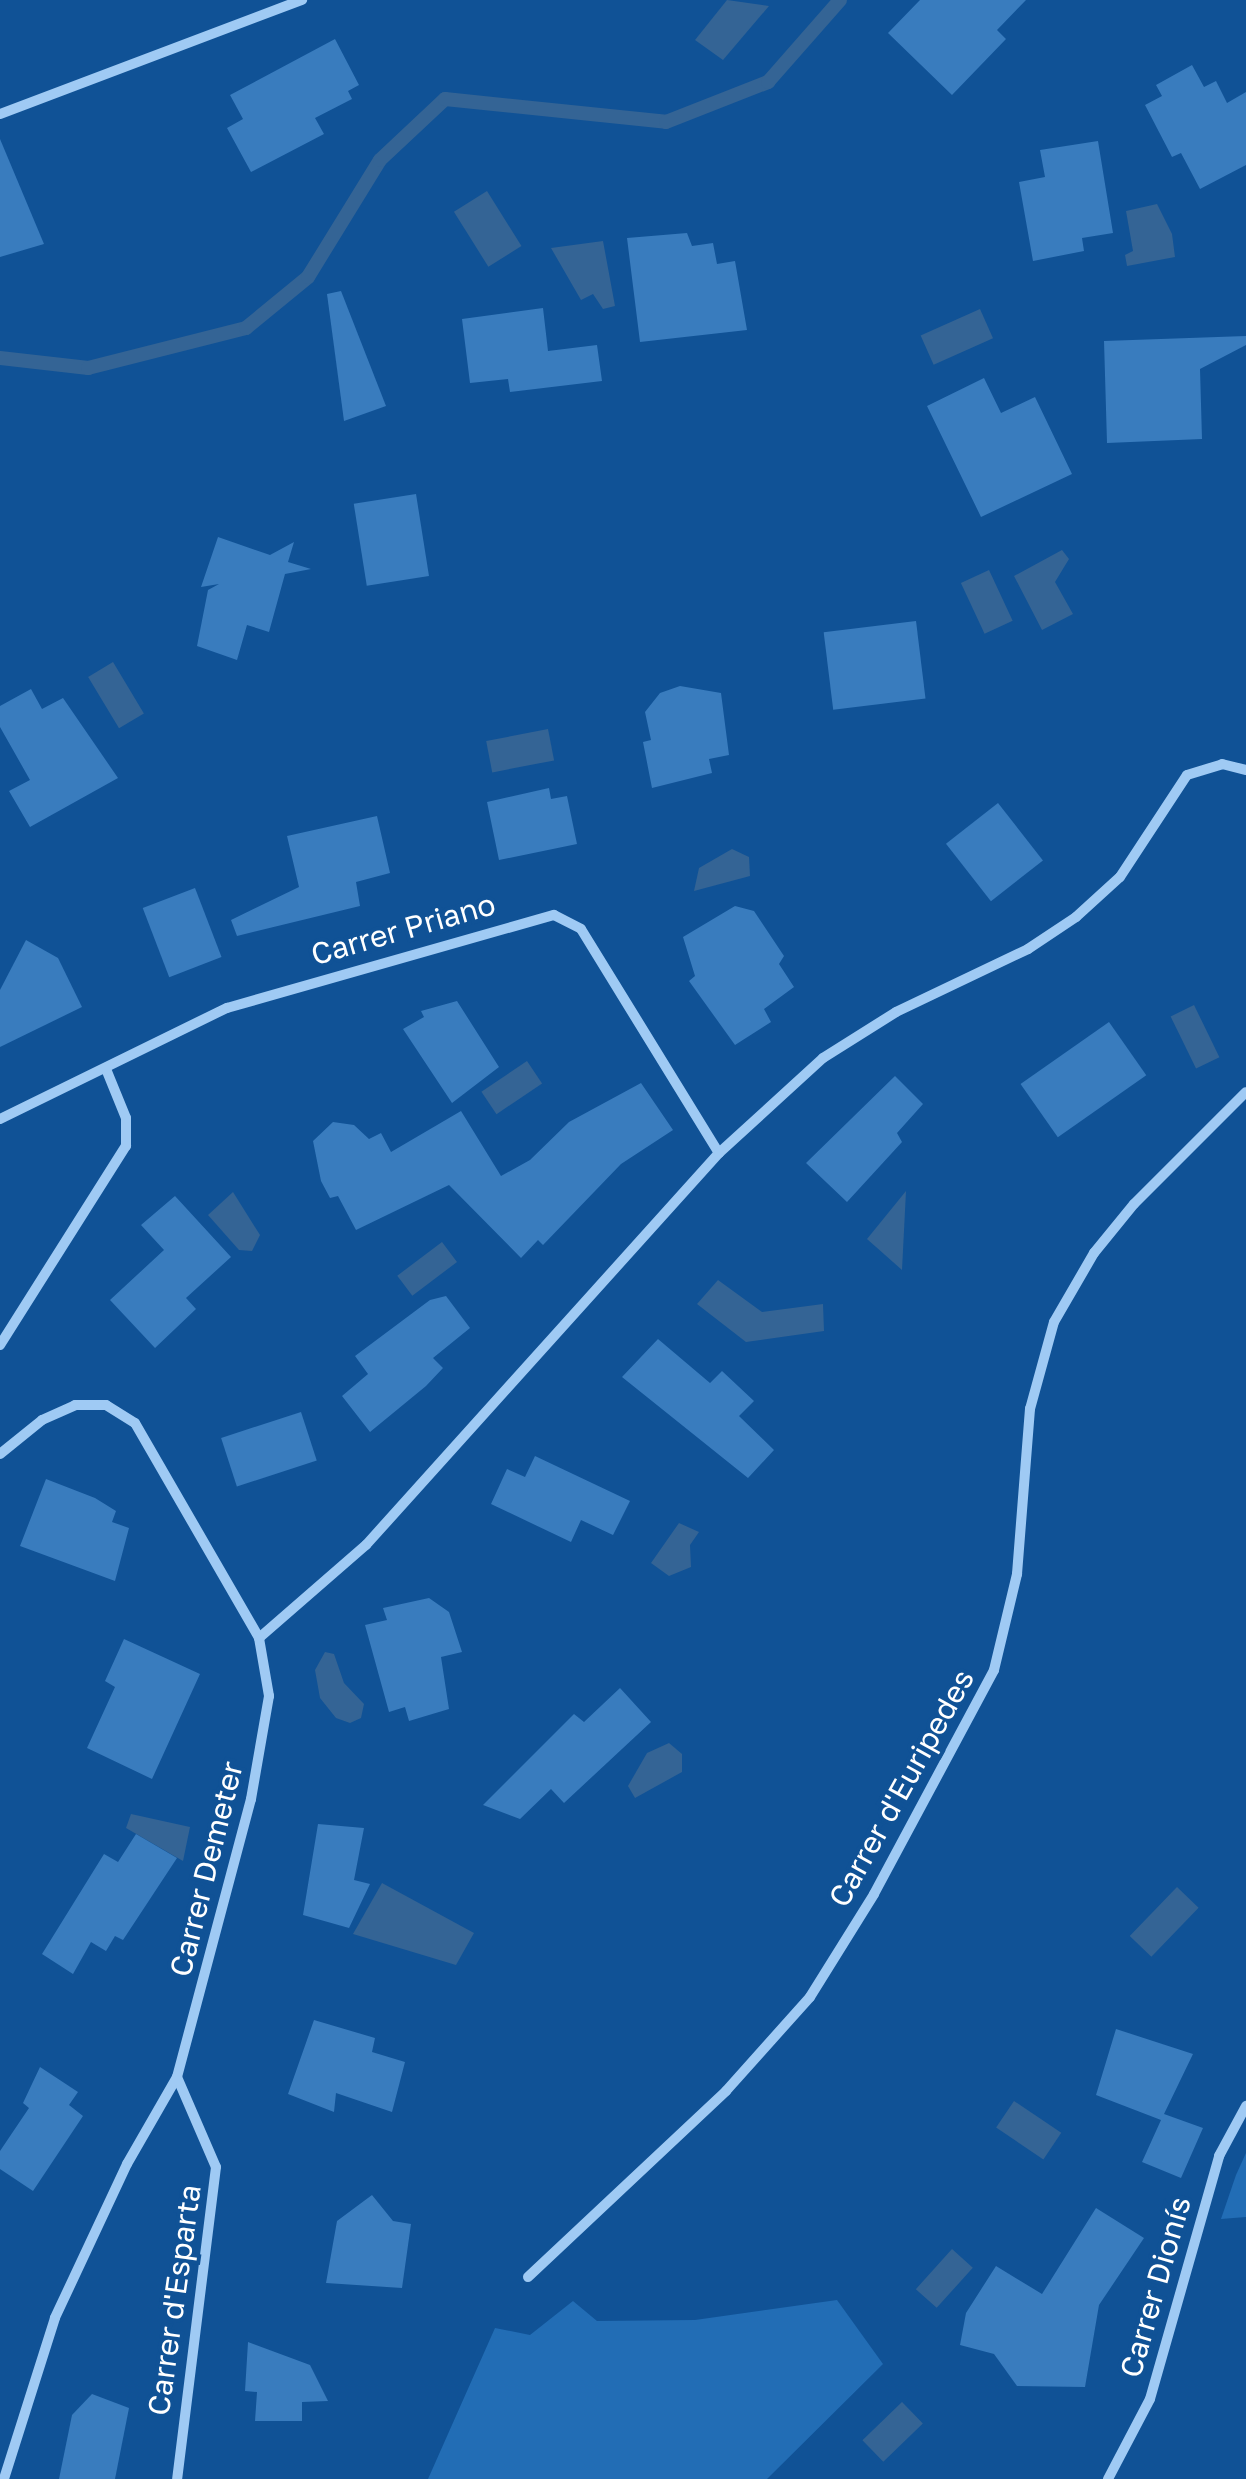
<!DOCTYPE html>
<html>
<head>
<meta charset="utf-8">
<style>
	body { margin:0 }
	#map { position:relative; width:1246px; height:2479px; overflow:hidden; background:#105296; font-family:"Golos Text",sans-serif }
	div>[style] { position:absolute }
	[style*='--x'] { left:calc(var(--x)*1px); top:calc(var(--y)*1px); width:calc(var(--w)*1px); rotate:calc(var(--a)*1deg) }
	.green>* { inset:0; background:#226db5 }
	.water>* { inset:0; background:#346495; transform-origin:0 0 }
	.stream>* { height:14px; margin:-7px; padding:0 7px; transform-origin:7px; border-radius:7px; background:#346495 }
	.building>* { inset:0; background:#397cbe; transform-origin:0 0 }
	.street>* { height:10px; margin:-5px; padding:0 5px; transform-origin:5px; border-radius:5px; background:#9fcaf4 }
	span { translate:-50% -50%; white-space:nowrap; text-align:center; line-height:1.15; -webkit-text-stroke:8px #105296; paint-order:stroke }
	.street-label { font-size:30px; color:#fff }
</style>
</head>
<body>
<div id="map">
	<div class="green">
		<i style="clip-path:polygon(1246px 2153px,1246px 2217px,1221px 2219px,1236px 2175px)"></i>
		<i style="clip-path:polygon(837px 2300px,883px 2364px,767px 2479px,428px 2479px,495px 2328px,530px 2335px,573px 2301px,597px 2321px,695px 2320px)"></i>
	</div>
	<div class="water">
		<i style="clip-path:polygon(727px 0,769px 6px,723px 60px,695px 40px)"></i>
		<i style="left:487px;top:191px;width:65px;height:39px;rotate:58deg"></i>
		<i style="clip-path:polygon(1157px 204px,1172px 234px,1175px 257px,1127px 266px,1125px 255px,1133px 251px,1126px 211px)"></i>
		<i style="clip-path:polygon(603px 241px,615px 306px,603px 309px,593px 294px,581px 300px,551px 248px)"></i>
		<i style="left:980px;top:309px;width:32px;height:65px;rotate:66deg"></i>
		<i style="clip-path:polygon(1062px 550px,1069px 559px,1055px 582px,1073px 614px,1042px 630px,1014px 576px)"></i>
		<i style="left:989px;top:570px;width:56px;height:31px;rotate:65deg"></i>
		<i style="left:113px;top:662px;width:60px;height:29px;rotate:59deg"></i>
		<i style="left:548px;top:729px;width:32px;height:63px;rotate:79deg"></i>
		<i style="clip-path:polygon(732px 849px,749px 857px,750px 876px,694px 891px,699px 868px)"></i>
		<i style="left:1194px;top:1005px;width:58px;height:26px;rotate:64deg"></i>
		<i style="left:527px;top:1061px;width:27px;height:55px;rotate:56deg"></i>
		<i style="clip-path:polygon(906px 1191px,902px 1270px,867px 1239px)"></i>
		<i style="clip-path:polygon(233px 1192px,260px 1235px,252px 1251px,239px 1250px,208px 1215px)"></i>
		<i style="left:442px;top:1242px;width:25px;height:56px;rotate:53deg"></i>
		<i style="clip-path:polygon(718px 1280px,762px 1312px,823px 1304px,824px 1331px,746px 1342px,697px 1304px)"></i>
		<i style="clip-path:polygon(679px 1523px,699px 1532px,690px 1545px,691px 1567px,669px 1576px,651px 1563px)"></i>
		<i style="clip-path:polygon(325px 1652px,334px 1654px,344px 1683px,364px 1704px,361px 1718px,350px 1723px,336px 1718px,320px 1698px,315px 1670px)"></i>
		<i style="clip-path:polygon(669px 1743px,682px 1754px,682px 1772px,635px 1798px,628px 1786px,647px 1753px)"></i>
		<i style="clip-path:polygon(131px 1814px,190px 1827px,183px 1861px,126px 1828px)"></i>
		<i style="clip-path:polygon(382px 1883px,474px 1933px,456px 1965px,353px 1934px)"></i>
		<i style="left:1177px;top:1887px;width:30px;height:68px;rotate:44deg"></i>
		<i style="left:1014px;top:2101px;width:57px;height:32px;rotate:34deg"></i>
		<i style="left:952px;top:2249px;width:28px;height:54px;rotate:42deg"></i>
		<i style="left:902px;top:2402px;width:30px;height:55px;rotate:46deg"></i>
	</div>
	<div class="stream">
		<i style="--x:0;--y:358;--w:89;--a:6.5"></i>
		<i style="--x:88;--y:368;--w:163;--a:-14.2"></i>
		<i style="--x:246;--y:328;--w:80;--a:-39.4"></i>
		<i style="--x:308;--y:277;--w:137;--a:-58.4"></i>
		<i style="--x:380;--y:160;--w:89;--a:-43.2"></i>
		<i style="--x:445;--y:99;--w:222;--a:5.9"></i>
		<i style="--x:666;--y:122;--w:110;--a:-21.4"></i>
		<i style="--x:768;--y:82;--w:109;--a:-48.7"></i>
	</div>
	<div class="building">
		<i style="clip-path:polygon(920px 0,1026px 0,997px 30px,1006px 39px,952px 95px,888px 33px)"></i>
		<i style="clip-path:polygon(335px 39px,359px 85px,348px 91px,352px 99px,315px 118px,324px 134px,251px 172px,227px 128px,243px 119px,230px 95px)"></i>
		<i style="clip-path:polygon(1192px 65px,1204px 87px,1216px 81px,1227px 103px,1246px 92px,1246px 165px,1200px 189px,1181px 153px,1172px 157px,1145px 105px,1162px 96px,1156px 85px)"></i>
		<i style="clip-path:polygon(0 139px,44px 244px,0 257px)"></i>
		<i style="clip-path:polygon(1098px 141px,1113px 233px,1082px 238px,1084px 251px,1033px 261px,1019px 182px,1045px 177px,1040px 150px)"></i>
		<i style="clip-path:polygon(687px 233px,692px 246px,713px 243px,717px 264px,735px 261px,747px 330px,640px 342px,627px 238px)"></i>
		<i style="clip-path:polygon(341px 291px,386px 406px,344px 421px,327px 294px)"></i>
		<i style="clip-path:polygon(543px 308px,548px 351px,597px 345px,602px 381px,510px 392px,508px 379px,470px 383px,462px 319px)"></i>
		<i style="clip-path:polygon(1246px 336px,1246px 345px,1200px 369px,1202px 439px,1107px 443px,1104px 341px)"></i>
		<i style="clip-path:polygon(984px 378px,1001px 413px,1035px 397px,1072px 474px,981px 517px,927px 406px)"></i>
		<i style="left:416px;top:494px;width:83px;height:63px;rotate:81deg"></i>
		<i style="clip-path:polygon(218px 537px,270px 555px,294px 542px,288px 562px,311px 569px,285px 574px,269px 632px,247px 625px,237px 660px,197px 646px,208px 590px,219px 584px,201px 587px)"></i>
		<i style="left:916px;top:621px;width:78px;height:93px;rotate:83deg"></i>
		<i style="clip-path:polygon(680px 686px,721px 693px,729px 755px,709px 759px,712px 773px,652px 788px,643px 742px,651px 740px,645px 712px,660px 693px)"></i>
		<i style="clip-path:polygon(31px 689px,42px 709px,63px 698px,118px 778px,30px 827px,9px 791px,30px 780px,0 727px,0 706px)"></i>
		<i style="clip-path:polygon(549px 788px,551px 799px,567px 796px,577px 844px,499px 860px,487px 802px)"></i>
		<i style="left:998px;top:803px;width:73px;height:66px;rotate:52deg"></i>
		<i style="clip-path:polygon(377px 816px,390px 873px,356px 882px,360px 906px,237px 936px,231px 920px,299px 887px,287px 836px)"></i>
		<i style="left:195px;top:888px;width:74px;height:56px;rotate:69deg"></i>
		<i style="clip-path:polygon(735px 906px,754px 911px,784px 956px,779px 964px,794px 987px,764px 1009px,771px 1022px,735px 1045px,689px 981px,695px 976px,683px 937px)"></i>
		<i style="clip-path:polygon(26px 940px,58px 958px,82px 1007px,0 1047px,0 990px)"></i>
		<i style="clip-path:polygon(457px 1001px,499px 1067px,452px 1103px,403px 1029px,424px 1017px,421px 1011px)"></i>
		<i style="left:1109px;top:1022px;width:65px;height:108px;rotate:55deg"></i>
		<i style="clip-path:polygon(895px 1076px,923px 1104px,897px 1133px,902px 1142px,847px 1202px,806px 1163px)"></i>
		<i style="clip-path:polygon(641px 1083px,673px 1130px,621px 1164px,543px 1245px,538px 1240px,521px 1258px,449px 1185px,356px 1230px,338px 1196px,330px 1198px,321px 1181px,313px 1141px,333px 1122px,354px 1125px,369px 1139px,381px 1133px,391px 1152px,461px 1111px,501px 1176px,530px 1160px,569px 1122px)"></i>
		<i style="clip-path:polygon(175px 1196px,231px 1257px,186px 1298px,196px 1309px,155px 1348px,110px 1300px,164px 1250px,141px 1225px)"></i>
		<i style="clip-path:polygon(446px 1296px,470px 1328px,433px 1358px,443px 1368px,426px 1386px,370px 1432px,342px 1396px,368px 1374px,355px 1356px,430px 1300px)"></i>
		<i style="clip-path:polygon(658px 1339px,710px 1383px,722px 1371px,754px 1401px,739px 1416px,774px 1450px,748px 1478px,622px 1377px)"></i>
		<i style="left:301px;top:1412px;width:51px;height:84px;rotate:72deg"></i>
		<i style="clip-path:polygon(535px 1456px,630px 1501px,613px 1535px,581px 1520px,571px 1542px,491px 1504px,507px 1469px,525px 1477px)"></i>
		<i style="clip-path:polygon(46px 1479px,95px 1498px,116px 1511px,112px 1522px,129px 1528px,115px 1581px,20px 1546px)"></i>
		<i style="clip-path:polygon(429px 1598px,449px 1612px,462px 1652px,441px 1657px,449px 1709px,409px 1721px,405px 1707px,389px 1712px,365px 1625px,387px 1620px,383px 1608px)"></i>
		<i style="clip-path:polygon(124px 1639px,200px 1674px,152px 1779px,87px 1748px,115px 1687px,105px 1681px)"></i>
		<i style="clip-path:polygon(620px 1688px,651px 1722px,564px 1803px,551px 1789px,520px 1819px,483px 1805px,574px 1714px,584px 1722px)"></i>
		<i style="clip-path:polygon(318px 1824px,364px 1828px,354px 1880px,370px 1884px,349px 1928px,303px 1915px)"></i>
		<i style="clip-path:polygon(136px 1834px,177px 1858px,123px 1940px,115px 1936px,106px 1951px,91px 1942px,73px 1974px,42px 1954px,104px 1854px,118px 1862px)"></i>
		<i style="clip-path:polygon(314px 2020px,375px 2038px,372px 2052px,405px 2062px,392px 2112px,336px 2093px,334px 2112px,288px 2094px)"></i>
		<i style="clip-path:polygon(1116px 2029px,1193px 2054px,1164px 2114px,1203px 2128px,1181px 2178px,1142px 2162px,1161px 2120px,1096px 2095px)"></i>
		<i style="clip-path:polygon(40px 2067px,78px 2092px,69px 2105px,83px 2116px,33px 2191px,0 2169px,0 2151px,29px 2108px,23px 2103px)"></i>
		<i style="clip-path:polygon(372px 2195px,393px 2221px,411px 2224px,402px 2288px,326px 2283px,337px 2221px)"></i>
		<i style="clip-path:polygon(1096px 2208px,1144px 2238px,1099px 2305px,1085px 2387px,1017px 2386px,994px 2354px,960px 2345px,966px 2313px,996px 2266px,1042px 2294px)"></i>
		<i style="clip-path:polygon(248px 2342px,310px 2365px,328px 2401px,302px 2402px,302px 2421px,255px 2421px,257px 2392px,245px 2391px)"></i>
		<i style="clip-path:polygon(92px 2394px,129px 2408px,115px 2479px,59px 2479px,72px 2415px)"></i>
	</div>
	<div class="street">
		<i style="--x:0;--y:114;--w:323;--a:-20.7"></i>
		<i style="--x:0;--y:1119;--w:253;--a:-26.1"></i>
		<i style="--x:227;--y:1008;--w:340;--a:-15.9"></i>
		<i style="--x:554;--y:915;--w:30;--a:27"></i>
		<i style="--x:581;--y:929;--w:263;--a:58.4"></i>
		<i style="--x:0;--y:1345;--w:236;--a:-57.7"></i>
		<i style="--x:126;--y:1146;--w:28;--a:-90"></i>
		<i style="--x:126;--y:1118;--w:53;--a:-112.2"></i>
		<i style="--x:0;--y:1454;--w:54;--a:-39"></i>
		<i style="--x:42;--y:1420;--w:36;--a:-24"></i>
		<i style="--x:75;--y:1405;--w:31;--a:0"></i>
		<i style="--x:106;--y:1405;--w:34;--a:32"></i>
		<i style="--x:135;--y:1423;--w:248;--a:60"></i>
		<i style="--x:259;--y:1638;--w:59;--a:80.2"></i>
		<i style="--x:269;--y:1696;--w:105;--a:99.9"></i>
		<i style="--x:251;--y:1799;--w:288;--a:104.9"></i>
		<i style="--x:177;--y:2077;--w:100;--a:119.9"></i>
		<i style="--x:127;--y:2164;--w:170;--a:115.1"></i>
		<i style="--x:55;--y:2318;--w:169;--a:107.6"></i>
		<i style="--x:259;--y:1638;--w:142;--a:-41"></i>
		<i style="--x:366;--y:1545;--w:528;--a:-48"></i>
		<i style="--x:719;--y:1153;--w:141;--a:-42.4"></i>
		<i style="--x:823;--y:1058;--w:86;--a:-32.2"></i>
		<i style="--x:896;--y:1012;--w:146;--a:-25.5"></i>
		<i style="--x:1028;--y:949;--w:58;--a:-33.7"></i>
		<i style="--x:1076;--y:917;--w:59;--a:-42.3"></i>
		<i style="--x:1120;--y:877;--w:122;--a:-56.7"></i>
		<i style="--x:1187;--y:775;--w:37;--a:-17"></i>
		<i style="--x:1222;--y:764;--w:25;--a:14"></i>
		<i style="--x:177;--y:2077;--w:98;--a:66.6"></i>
		<i style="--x:216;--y:2167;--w:314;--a:97.1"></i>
		<i style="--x:528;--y:2277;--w:272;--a:-43.2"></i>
		<i style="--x:726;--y:2091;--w:126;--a:-48.2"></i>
		<i style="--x:810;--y:1997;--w:121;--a:-58.1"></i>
		<i style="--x:874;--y:1894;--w:254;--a:-61.8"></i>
		<i style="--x:994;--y:1670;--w:99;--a:-76.5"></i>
		<i style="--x:1017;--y:1574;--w:166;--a:-85.5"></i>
		<i style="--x:1030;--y:1409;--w:90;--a:-74.6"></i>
		<i style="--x:1054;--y:1322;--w:80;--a:-59.9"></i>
		<i style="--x:1094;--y:1253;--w:63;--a:-50.8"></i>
		<i style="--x:1134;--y:1204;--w:158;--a:-45"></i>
		<i style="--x:1108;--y:2479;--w:90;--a:-62.3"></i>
		<i style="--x:1150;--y:2399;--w:253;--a:-74.1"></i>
		<i style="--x:1219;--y:2156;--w:57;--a:-61.6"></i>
	</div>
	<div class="street-label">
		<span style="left:403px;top:929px;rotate:-16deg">Carrer Priano</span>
		<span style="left:901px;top:1788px;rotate:-61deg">Carrer d'Euripedes</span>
		<span style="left:206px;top:1869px;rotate:-76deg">Carrer Demeter</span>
		<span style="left:1155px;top:2287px;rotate:-74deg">Carrer Dionís</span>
		<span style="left:174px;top:2300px;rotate:-82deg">Carrer d'Esparta</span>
	</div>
</div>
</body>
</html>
